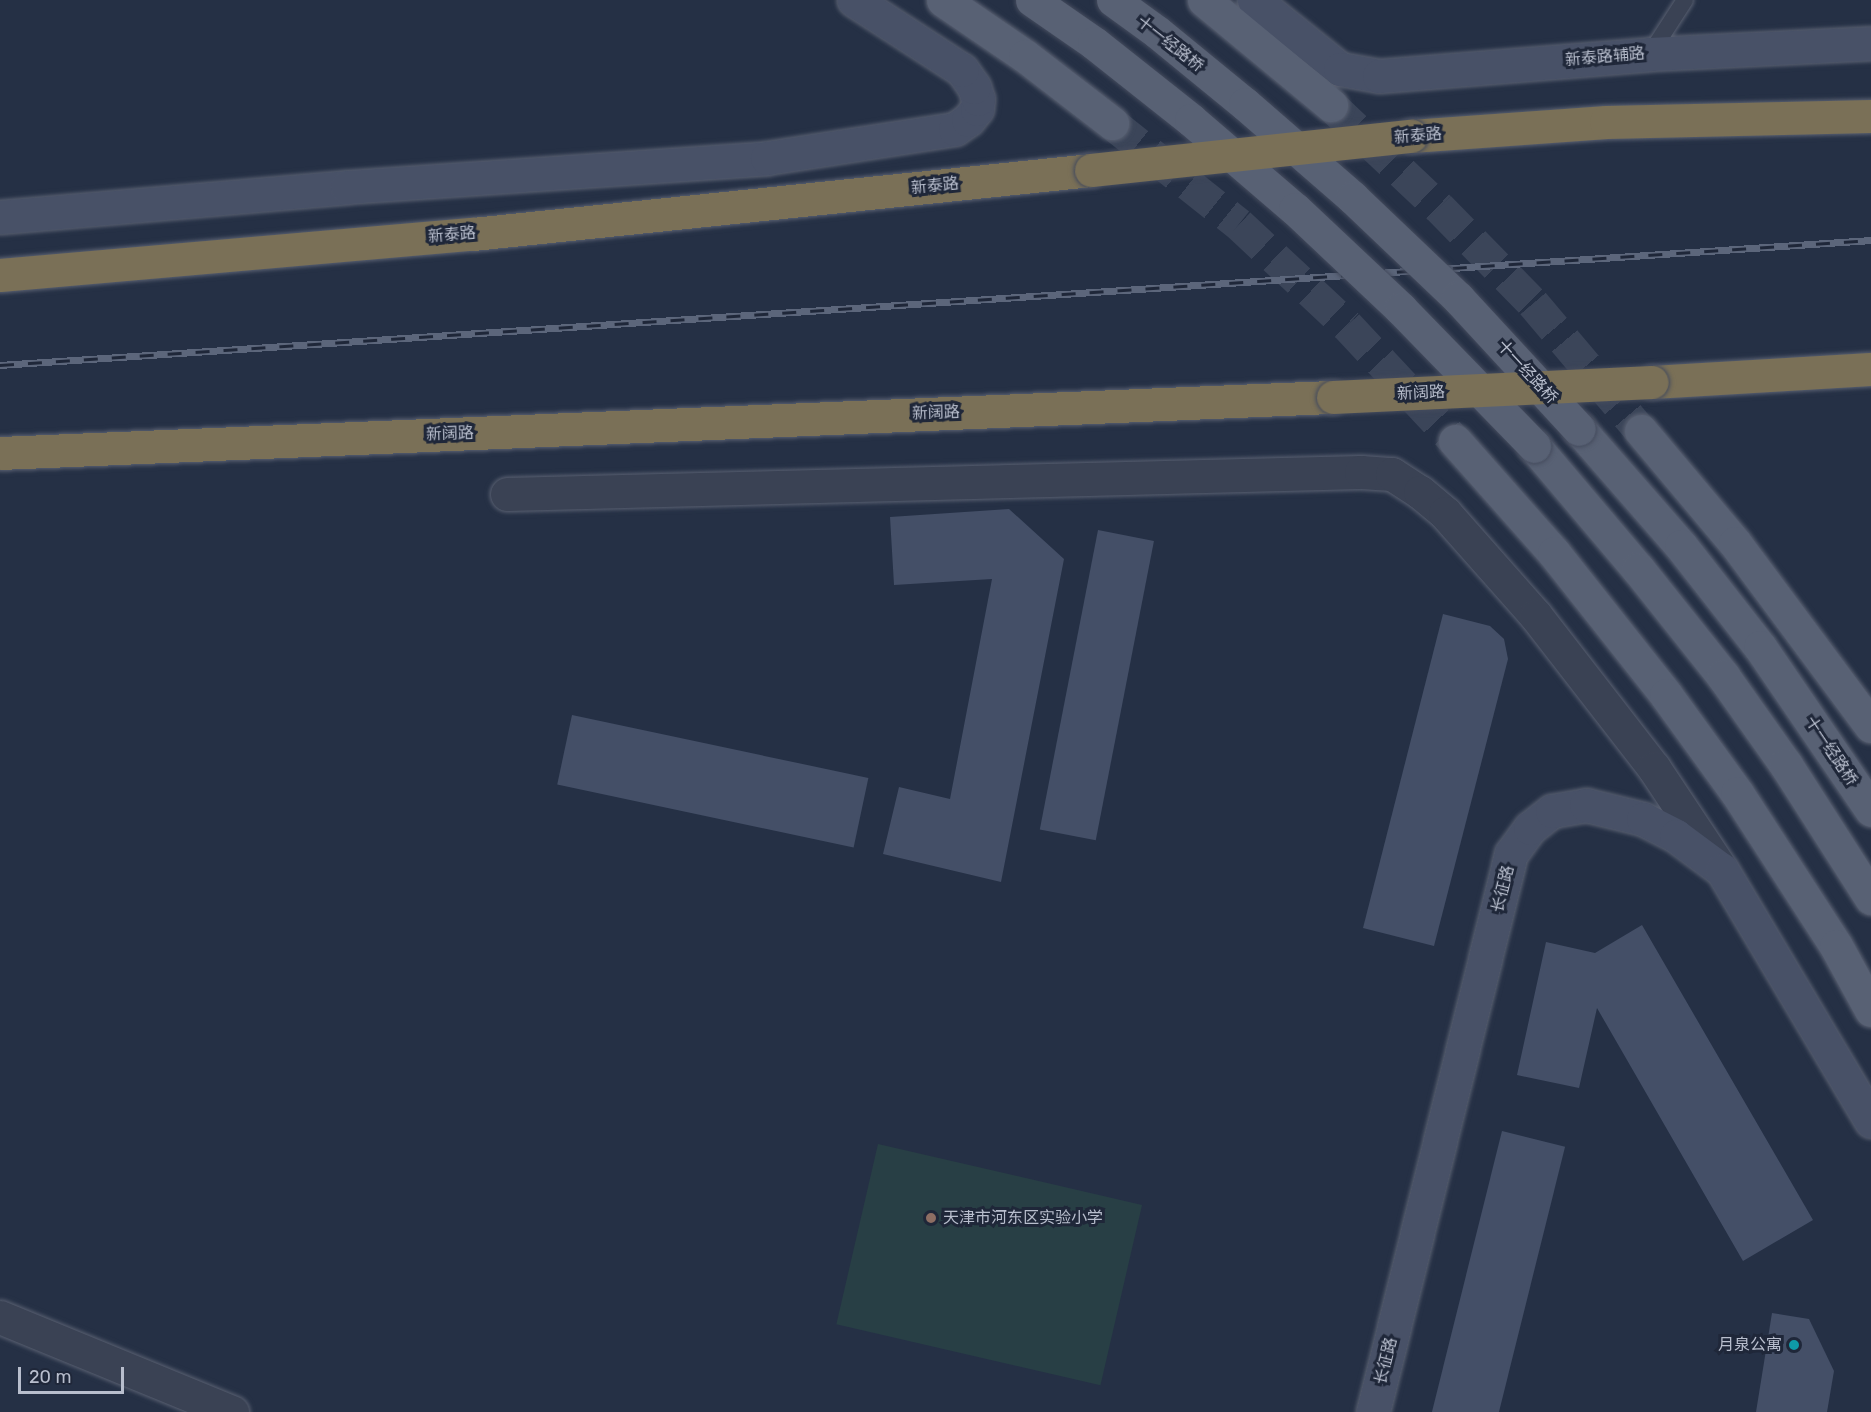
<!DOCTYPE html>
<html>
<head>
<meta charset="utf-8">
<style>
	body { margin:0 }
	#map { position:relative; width:1871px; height:1412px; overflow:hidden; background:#253045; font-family:Rubik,"Noto Sans SC",sans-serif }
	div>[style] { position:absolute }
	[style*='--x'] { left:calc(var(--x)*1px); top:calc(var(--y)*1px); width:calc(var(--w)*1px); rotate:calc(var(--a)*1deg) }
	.green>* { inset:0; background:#283f45; transform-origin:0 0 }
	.building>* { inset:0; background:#444f67; transform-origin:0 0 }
	.primary-tunnel>* { height:33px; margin-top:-16.5px; transform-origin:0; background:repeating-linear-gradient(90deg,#3b4559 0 33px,transparent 0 49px) }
	.roads { filter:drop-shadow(0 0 2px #596071) drop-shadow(0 0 2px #596071) }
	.lane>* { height:16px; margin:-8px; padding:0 8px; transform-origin:8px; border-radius:8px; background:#3a4254 }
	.street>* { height:33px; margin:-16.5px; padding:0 16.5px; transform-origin:16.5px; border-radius:16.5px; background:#3a4254 }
	.secondary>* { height:33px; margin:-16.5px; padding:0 16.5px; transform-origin:16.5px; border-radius:16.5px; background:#485167 }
	.primary>* { height:33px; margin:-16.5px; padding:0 16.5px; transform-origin:16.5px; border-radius:16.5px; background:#586174 }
	.highway>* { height:33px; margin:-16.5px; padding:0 16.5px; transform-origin:16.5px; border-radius:16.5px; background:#7a7057 }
	.rail>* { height:7px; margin-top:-3.5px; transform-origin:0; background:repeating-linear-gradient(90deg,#1f2739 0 14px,#5c667b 0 28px); box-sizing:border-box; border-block:2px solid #5c667b }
	.bridges { filter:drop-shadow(0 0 2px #444b5d) drop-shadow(0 0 2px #444b5d) }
	.primary-bridge>* { height:33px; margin:-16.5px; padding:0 16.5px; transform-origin:16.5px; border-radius:16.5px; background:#586174 }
	.highway-bridge>* { height:33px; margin:-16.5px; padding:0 16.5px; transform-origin:16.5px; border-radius:16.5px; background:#7a7057 }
	.dots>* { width:16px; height:16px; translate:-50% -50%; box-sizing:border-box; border:3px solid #1f2739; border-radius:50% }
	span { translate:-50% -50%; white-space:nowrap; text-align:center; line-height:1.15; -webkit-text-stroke:6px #1f2739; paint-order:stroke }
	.street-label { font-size:16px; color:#b8becd }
	.poi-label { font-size:16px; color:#b8becd }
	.left { translate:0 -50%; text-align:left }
	.right { translate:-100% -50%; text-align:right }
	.scale { position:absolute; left:18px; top:1367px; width:106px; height:27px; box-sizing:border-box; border:3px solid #b8becd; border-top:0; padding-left:8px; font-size:18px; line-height:21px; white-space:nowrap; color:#b8becd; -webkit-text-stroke:4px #1f2739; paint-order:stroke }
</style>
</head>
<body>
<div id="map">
	<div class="green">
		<i style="left:878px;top:1144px;width:271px;height:185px;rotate:13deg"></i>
	</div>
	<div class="building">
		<i style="clip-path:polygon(1009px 509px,1064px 559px,1001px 882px,883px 854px,899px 787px,950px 799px,992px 579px,894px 585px,890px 517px)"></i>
		<i style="left:1098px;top:530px;width:57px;height:305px;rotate:11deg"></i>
		<i style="clip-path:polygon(1443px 614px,1490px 626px,1504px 639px,1508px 659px,1434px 946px,1363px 928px)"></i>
		<i style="left:572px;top:715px;width:303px;height:71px;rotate:12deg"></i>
		<i style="clip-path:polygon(1642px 925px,1813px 1220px,1743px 1261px,1597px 1008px,1579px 1088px,1517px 1075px,1546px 942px,1595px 953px)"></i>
		<i style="left:1502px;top:1131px;width:65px;height:290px;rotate:14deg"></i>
		<i style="clip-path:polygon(1772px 1313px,1809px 1319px,1834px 1371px,1827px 1412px,1756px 1412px)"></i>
	</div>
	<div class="primary-tunnel">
		<i style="--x:1331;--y:105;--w:149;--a:43.4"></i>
		<i style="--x:1439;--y:207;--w:134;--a:45.6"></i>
		<i style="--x:1533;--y:303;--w:167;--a:49.8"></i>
		<i style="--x:1112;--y:123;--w:162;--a:38.5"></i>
		<i style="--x:1239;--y:224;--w:148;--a:43.1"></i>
		<i style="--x:1347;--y:325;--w:158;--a:47"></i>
	</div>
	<div class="roads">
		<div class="lane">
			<i style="--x:1650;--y:54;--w:64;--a:-57.1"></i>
		</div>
		<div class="street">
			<i style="--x:507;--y:494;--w:854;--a:-1.48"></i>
			<i style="--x:1361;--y:472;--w:31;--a:4"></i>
			<i style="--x:1392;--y:474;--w:33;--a:33"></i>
			<i style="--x:1420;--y:492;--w:33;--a:40"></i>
			<i style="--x:1445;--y:513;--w:137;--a:48.5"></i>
			<i style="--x:1536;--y:616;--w:192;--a:52.2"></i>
			<i style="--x:1654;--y:768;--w:118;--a:56.4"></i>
			<i style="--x:0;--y:1317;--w:251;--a:22.3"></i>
		</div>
		<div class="secondary">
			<i style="--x:1254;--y:0;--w:110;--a:38.7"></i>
			<i style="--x:1340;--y:69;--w:40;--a:10"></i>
			<i style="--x:1379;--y:76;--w:272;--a:-4.6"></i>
			<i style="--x:1650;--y:54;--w:221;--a:-2.8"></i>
			<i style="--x:0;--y:217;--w:348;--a:-4.9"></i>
			<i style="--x:347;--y:187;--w:421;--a:-3.9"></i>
			<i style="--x:767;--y:158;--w:190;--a:-8.8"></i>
			<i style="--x:955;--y:129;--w:16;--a:-35"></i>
			<i style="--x:968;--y:120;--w:14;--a:-51"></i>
			<i style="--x:977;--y:109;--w:10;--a:-84"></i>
			<i style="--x:978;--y:99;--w:13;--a:-108"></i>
			<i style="--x:974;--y:87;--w:21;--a:-125"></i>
			<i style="--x:962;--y:70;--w:129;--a:-147.1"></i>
			<i style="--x:1373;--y:1412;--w:575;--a:-76.11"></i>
			<i style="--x:1511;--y:854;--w:32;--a:-54"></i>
			<i style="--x:1530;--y:828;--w:28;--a:-38"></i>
			<i style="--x:1552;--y:811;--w:35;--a:-10"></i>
			<i style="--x:1586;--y:805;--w:59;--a:13.8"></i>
			<i style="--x:1643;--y:819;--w:37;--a:27"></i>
			<i style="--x:1676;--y:836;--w:57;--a:36.5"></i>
			<i style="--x:1722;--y:870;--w:292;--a:59.3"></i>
		</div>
		<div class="primary">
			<i style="--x:943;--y:0;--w:99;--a:34.3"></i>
			<i style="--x:1025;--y:56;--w:110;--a:37.6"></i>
			<i style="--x:1204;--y:0;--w:165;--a:39.6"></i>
			<i style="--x:1579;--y:429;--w:155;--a:48.9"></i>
			<i style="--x:1681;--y:546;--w:128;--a:52"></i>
			<i style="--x:1760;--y:647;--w:197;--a:55.7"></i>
			<i style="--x:1641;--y:431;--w:146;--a:50"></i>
			<i style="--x:1735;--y:543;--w:228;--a:53.4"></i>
			<i style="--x:1455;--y:441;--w:149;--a:48.5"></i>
			<i style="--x:1554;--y:553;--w:181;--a:51.7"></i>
			<i style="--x:1666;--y:695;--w:121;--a:54.1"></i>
			<i style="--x:1737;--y:793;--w:182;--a:57.1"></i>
			<i style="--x:1836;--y:946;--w:73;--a:61.3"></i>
			<i style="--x:1534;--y:446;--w:161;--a:49.8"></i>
			<i style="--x:1638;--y:569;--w:137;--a:51.5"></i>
			<i style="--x:1723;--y:676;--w:109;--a:54.7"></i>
			<i style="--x:1786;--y:765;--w:158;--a:57.4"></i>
		</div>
		<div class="highway">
			<i style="--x:1411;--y:136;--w:196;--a:-4.1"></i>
			<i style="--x:1606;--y:122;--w:265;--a:-1.3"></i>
			<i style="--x:0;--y:275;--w:475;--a:-5"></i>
			<i style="--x:473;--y:234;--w:621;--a:-5.91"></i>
			<i style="--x:1652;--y:382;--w:219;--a:-3.4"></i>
			<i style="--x:0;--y:453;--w:1334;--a:-2.41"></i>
		</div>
	</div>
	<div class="rail">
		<i style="--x:0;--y:365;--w:1875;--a:-3.82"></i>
	</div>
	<div class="bridges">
		<div class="primary-bridge">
			<i style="--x:1032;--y:0;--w:75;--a:34.7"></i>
			<i style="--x:1094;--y:43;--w:124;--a:38.4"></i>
			<i style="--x:1191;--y:120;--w:137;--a:40.6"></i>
			<i style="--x:1295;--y:209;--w:146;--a:43.3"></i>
			<i style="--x:1401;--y:309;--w:191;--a:45.8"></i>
			<i style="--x:1113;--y:0;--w:54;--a:36"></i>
			<i style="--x:1157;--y:32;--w:114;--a:39.3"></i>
			<i style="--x:1245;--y:104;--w:143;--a:41"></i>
			<i style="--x:1353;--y:198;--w:145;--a:43.6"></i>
			<i style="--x:1458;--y:298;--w:178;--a:47.3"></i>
		</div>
		<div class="highway-bridge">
			<i style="--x:1091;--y:170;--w:322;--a:-6.1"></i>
			<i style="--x:1333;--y:397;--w:319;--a:-2.7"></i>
		</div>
	</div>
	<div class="dots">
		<i style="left:931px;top:1218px;background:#8d6e63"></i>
		<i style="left:1794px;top:1345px;background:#0f9aa8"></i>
	</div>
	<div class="street-label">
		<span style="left:1170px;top:44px;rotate:38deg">十一经路桥</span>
		<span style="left:1605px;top:57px;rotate:-5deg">新泰路辅路</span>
		<span style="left:1418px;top:136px;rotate:-5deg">新泰路</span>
		<span style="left:935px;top:186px;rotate:-6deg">新泰路</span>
		<span style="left:452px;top:235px;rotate:-5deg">新泰路</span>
		<span style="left:1527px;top:372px;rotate:47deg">十一经路桥</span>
		<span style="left:1421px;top:393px;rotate:-3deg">新阔路</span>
		<span style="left:936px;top:413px;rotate:-2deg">新阔路</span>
		<span style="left:450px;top:434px;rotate:-2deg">新阔路</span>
		<span style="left:1831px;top:751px;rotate:56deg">十一经路桥</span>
		<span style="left:1503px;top:889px;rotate:-76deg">长征路</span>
		<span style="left:1386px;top:1361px;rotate:-76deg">长征路</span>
	</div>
	<div class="poi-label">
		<span class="left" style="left:943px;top:1218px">天津市河东区实验小学</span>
		<span class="right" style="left:1782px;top:1345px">月泉公寓</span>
	</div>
	<div class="scale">20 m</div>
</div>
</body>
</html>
